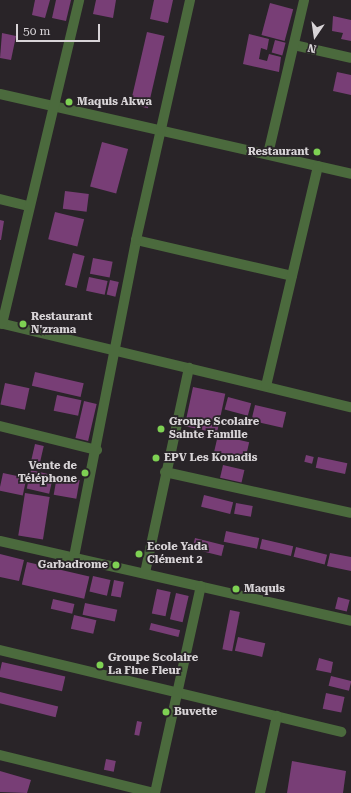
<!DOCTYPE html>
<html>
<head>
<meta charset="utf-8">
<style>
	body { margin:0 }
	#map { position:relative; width:351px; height:793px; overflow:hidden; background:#292428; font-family:"Roboto Serif",serif }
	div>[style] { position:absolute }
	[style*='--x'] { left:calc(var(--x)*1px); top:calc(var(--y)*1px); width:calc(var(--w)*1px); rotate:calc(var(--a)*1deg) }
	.building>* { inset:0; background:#783e76; transform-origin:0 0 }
	.minor>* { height:10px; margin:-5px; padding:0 5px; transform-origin:5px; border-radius:5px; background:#4b6a3d }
	.dots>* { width:11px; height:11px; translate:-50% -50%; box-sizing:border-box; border:2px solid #292428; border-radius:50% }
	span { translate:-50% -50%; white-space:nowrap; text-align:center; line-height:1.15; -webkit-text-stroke:3.5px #292428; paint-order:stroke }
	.poi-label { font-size:11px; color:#d8d4d7; font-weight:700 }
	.left { translate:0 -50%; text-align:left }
	.right { translate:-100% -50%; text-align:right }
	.north { position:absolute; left:295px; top:16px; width:40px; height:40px; -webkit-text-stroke:3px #292428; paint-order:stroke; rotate:193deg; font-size:11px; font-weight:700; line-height:16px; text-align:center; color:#d8d4d7 }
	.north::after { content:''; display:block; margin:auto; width:14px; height:18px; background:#d8d4d7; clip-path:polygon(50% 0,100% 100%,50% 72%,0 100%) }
	.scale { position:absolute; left:16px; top:24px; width:84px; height:18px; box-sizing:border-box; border:2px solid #d8d4d7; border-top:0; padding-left:5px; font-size:12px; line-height:14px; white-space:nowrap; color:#d8d4d7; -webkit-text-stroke:3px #292428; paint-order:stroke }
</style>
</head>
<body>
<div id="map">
	<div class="building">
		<i style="clip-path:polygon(35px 0,50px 0,45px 18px,32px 15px)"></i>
		<i style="clip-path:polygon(56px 0,71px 0,66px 21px,52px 18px)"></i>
		<i style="clip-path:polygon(96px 0,116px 0,113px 18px,93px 14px)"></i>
		<i style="clip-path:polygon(154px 0,173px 0,168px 23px,150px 19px)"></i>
		<i style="left:270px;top:3px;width:24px;height:33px;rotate:15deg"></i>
		<i style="clip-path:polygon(333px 16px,351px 20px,351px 41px,341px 39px,343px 33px,332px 31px)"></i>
		<i style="left:147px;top:32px;width:18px;height:74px;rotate:13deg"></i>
		<i style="clip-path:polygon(2px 33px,16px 36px,11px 60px,0 58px)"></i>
		<i style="clip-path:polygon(249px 34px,269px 39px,267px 50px,261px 48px,259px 59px,267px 61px,269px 54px,281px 57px,279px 72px,243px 64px)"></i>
		<i style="left:275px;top:40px;width:11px;height:13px;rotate:15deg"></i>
		<i style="clip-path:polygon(337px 72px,351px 75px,351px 95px,333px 91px)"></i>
		<i style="left:102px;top:142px;width:27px;height:46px;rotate:15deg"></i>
		<i style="left:65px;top:191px;width:24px;height:18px;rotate:7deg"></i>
		<i style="left:55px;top:212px;width:30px;height:28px;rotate:14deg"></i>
		<i style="clip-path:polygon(0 220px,4px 221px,1px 240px,0 240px)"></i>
		<i style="left:73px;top:253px;width:12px;height:33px;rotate:14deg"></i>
		<i style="left:93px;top:258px;width:20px;height:16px;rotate:11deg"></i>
		<i style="left:89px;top:277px;width:19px;height:14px;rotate:12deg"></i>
		<i style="left:110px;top:280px;width:9px;height:15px;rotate:13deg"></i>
		<i style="left:35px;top:372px;width:50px;height:14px;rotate:13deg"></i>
		<i style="left:5px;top:383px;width:25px;height:22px;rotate:12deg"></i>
		<i style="left:193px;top:387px;width:33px;height:40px;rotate:12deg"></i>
		<i style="left:57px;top:395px;width:25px;height:16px;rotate:12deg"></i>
		<i style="left:228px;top:397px;width:24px;height:13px;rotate:15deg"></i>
		<i style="left:84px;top:401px;width:13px;height:38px;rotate:13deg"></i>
		<i style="left:255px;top:405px;width:32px;height:16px;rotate:13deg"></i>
		<i style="left:218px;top:435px;width:32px;height:17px;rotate:13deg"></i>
		<i style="left:35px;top:444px;width:9px;height:21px;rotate:13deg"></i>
		<i style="left:306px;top:455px;width:8px;height:7px;rotate:14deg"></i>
		<i style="left:318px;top:457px;width:30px;height:11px;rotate:12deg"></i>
		<i style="left:223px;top:465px;width:22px;height:13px;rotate:13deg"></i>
		<i style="left:31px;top:470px;width:23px;height:19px;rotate:13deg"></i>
		<i style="left:3px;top:473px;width:24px;height:18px;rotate:12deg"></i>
		<i style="left:57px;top:476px;width:23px;height:19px;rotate:10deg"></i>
		<i style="left:25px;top:493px;width:25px;height:43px;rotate:9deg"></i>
		<i style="left:204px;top:495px;width:30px;height:12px;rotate:14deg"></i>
		<i style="left:236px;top:503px;width:17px;height:11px;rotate:10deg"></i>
		<i style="left:226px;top:531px;width:34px;height:11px;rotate:12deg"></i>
		<i style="left:195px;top:538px;width:30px;height:11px;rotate:14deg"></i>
		<i style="left:262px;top:539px;width:32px;height:10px;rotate:13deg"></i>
		<i style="left:296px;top:547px;width:32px;height:10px;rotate:14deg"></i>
		<i style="clip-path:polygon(330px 553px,351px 557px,351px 571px,327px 566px)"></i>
		<i style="clip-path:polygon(0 554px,24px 560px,19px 581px,0 577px)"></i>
		<i style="left:27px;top:562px;width:64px;height:23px;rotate:13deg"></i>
		<i style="left:93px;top:576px;width:18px;height:16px;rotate:13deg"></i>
		<i style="left:114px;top:580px;width:10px;height:16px;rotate:11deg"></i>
		<i style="left:157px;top:589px;width:14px;height:25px;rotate:12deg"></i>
		<i style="left:176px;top:593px;width:13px;height:27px;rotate:13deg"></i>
		<i style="left:338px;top:597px;width:12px;height:12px;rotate:14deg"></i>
		<i style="left:53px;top:599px;width:22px;height:10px;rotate:13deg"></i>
		<i style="left:85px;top:603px;width:33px;height:12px;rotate:12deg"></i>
		<i style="left:230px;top:610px;width:10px;height:40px;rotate:11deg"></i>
		<i style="left:74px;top:615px;width:23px;height:14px;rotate:13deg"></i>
		<i style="left:151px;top:623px;width:30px;height:7px;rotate:14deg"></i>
		<i style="left:238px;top:637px;width:28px;height:14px;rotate:13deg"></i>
		<i style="clip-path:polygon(319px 658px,333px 662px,331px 673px,316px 670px)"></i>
		<i style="left:2px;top:662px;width:65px;height:15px;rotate:13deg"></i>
		<i style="left:331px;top:676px;width:21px;height:10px;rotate:14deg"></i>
		<i style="left:0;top:692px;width:60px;height:11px;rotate:14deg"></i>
		<i style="left:326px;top:693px;width:19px;height:16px;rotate:12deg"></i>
		<i style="left:137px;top:721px;width:5px;height:14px;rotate:11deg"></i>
		<i style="left:106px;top:759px;width:10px;height:11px;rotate:11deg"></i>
		<i style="clip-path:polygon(292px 761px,346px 771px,343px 793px,287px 793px)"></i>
		<i style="clip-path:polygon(0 771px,31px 780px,27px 793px,0 792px)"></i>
	</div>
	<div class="minor">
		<i style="--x:294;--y:45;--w:58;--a:12.8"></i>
		<i style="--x:0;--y:94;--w:360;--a:12.8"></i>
		<i style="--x:268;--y:154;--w:158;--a:-76.8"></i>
		<i style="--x:0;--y:199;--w:30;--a:14"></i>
		<i style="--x:136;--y:240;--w:160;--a:13"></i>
		<i style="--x:0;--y:323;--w:361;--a:13.5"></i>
		<i style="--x:2;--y:324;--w:333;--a:-76.6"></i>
		<i style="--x:266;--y:386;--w:226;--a:-76.7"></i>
		<i style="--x:0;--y:426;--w:100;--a:13.9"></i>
		<i style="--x:165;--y:472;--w:190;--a:12.4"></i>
		<i style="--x:0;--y:541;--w:360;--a:12.8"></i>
		<i style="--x:74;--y:557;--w:323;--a:-78.9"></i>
		<i style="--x:136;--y:240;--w:246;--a:-77.3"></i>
		<i style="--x:145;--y:573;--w:210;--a:-77.9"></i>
		<i style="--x:0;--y:650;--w:351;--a:13.5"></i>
		<i style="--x:0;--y:755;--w:158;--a:13.9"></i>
		<i style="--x:155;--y:793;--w:212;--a:-77.5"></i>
		<i style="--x:260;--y:793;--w:79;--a:-77.6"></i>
	</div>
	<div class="dots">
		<i style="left:69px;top:102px;background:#7ed153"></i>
		<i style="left:317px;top:152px;background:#7ed153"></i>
		<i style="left:23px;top:324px;background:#7ed153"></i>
		<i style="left:161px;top:429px;background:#7ed153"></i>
		<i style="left:156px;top:458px;background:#7ed153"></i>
		<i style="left:85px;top:473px;background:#7ed153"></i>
		<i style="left:139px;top:554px;background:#7ed153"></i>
		<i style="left:116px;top:565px;background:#7ed153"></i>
		<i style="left:236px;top:589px;background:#7ed153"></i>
		<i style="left:100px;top:665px;background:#7ed153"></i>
		<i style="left:166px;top:712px;background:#7ed153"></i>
	</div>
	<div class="poi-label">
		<span class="left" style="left:77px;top:102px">Maquis Akwa</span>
		<span class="right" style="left:309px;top:152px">Restaurant</span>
		<span class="left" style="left:31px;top:324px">Restaurant<br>N'zrama</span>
		<span class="left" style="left:169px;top:429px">Groupe Scolaire<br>Sainte Famille</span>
		<span class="left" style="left:164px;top:458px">EPV Les Konadis</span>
		<span class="right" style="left:77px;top:473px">Vente de<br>Téléphone</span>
		<span class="left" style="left:147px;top:554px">Ecole Yada<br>Clément 2</span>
		<span class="right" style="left:108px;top:565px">Garbadrome</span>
		<span class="left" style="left:244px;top:589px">Maquis</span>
		<span class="left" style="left:108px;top:665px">Groupe Scolaire<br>La Fine Fleur</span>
		<span class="left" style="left:174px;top:712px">Buvette</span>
	</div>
	<div class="north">N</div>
	<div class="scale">50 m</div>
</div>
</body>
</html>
